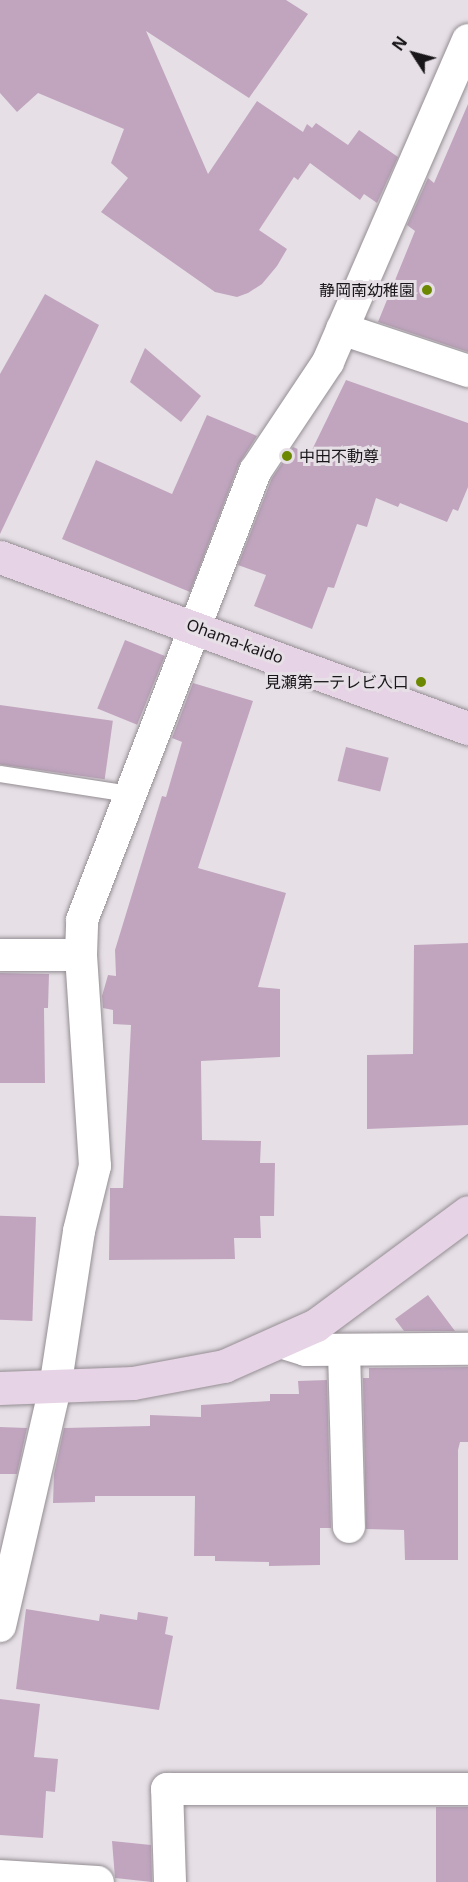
<!DOCTYPE html>
<html>
<head>
<meta charset="utf-8">
<style>
	body { margin:0 }
	#map { position:relative; width:468px; height:1882px; overflow:hidden; background:#e6e0e6; font-family:"Noto Sans","Noto Sans JP",sans-serif }
	div>[style] { position:absolute }
	[style*='--x'] { left:calc(var(--x)*1px); top:calc(var(--y)*1px); width:calc(var(--w)*1px); rotate:calc(var(--a)*1deg) }
	.building>* { inset:0; background:#c1a5bf; transform-origin:0 0 }
	.roads { filter:drop-shadow(0 0 2px #948e93) drop-shadow(0 0 2px #948e93) }
	.lane>* { height:16px; margin:-8px; padding:0 8px; transform-origin:8px; border-radius:8px; background:#fff }
	.street>* { height:32px; margin:-16px; padding:0 16px; transform-origin:16px; border-radius:16px; background:#fff }
	.secondary>* { height:33px; margin:-16.5px; padding:0 16.5px; transform-origin:16.5px; border-radius:16.5px; background:#e6d3e5 }
	.dots>* { width:16px; height:16px; translate:-50% -50%; box-sizing:border-box; border:3px solid #e6e0e6; border-radius:50% }
	span { translate:-50% -50%; white-space:nowrap; text-align:center; line-height:1.15; -webkit-text-stroke:6px #e6e0e6; paint-order:stroke }
	.poi-label { font-size:16px; color:#191719 }
	.right { translate:-100% -50%; text-align:right }
	.left { translate:0 -50%; text-align:left }
	.street-label { font-size:16px; color:#191719 }
	.north { position:absolute; left:384px; top:24px; width:60px; height:60px; -webkit-text-stroke:4px #e6e0e6; paint-order:stroke; rotate:306deg; font-size:16px; font-weight:700; line-height:24px; text-align:center; color:#191719 }
	.north::after { content:''; display:block; margin:auto; width:21px; height:27px; background:#191719; clip-path:polygon(50% 0,100% 100%,50% 72%,0 100%) }
</style>
</head>
<body>
<div id="map">
	<div class="building">
		<i style="clip-path:polygon(0 0,286px 0,308px 14px,249px 98px,146px 31px,208px 174px,257px 101px,303px 132px,307px 124px,312px 128px,316px 123px,348px 145px,359px 130px,398px 157px,377px 203px,364px 194px,360px 200px,310px 163px,298px 180px,294px 177px,259px 230px,287px 249px,277px 266px,262px 284px,248px 293px,237px 297px,215px 292px,101px 212px,128px 178px,111px 163px,124px 129px,38px 93px,17px 112px,0 93px)"></i>
		<i style="clip-path:polygon(468px 104px,468px 352px,378px 322px,415px 231px,407px 225px,428px 178px,434px 183px)"></i>
		<i style="clip-path:polygon(45px 294px,99px 325px,0 534px,0 374px)"></i>
		<i style="clip-path:polygon(145px 348px,201px 396px,181px 422px,130px 382px)"></i>
		<i style="clip-path:polygon(346px 380px,468px 423px,468px 487px,458px 511px,453px 509px,447px 522px,400px 503px,398px 507px,376px 498px,367px 527px,357px 524px,334px 588px,328px 587px,312px 629px,254px 606px,266px 575px,238px 565px,272px 478px,293px 447px,310px 454px)"></i>
		<i style="clip-path:polygon(207px 415px,257px 436px,239px 464px,190px 592px,62px 539px,96px 460px,172px 494px)"></i>
		<i style="left:125px;top:640px;width:43px;height:74px;rotate:22deg"></i>
		<i style="clip-path:polygon(193px 683px,253px 701px,198px 868px,286px 893px,258px 987px,280px 989px,280px 1057px,201px 1061px,202px 1140px,261px 1141px,260px 1163px,275px 1163px,274px 1216px,260px 1216px,261px 1238px,234px 1238px,235px 1259px,109px 1260px,110px 1188px,123px 1188px,131px 1025px,113px 1024px,113px 1010px,103px 1008px,102px 996px,108px 975px,116px 976px,115px 950px,162px 796px,166px 797px,182px 742px,172px 738px)"></i>
		<i style="left:0;top:705px;width:114px;height:59px;rotate:8deg"></i>
		<i style="left:346px;top:747px;width:44px;height:35px;rotate:14deg"></i>
		<i style="clip-path:polygon(468px 943px,468px 1125px,367px 1129px,367px 1055px,413px 1054px,414px 945px)"></i>
		<i style="clip-path:polygon(0 973px,49px 974px,48px 1008px,44px 1008px,45px 1083px,0 1083px)"></i>
		<i style="left:36px;top:1217px;width:104px;height:36px;rotate:92deg"></i>
		<i style="clip-path:polygon(428px 1295px,455px 1331px,404px 1331px,395px 1319px)"></i>
		<i style="clip-path:polygon(468px 1367px,468px 1442px,460px 1442px,458px 1450px,458px 1560px,405px 1560px,404px 1530px,366px 1529px,363px 1378px,369px 1378px,369px 1368px)"></i>
		<i style="clip-path:polygon(327px 1380px,331px 1528px,320px 1528px,320px 1565px,269px 1566px,269px 1562px,215px 1561px,215px 1556px,194px 1556px,195px 1496px,95px 1496px,95px 1502px,53px 1503px,54px 1474px,64px 1428px,150px 1426px,150px 1415px,201px 1417px,201px 1405px,270px 1401px,270px 1394px,299px 1394px,298px 1381px)"></i>
		<i style="clip-path:polygon(0 1427px,27px 1428px,17px 1474px,0 1474px)"></i>
		<i style="clip-path:polygon(26px 1609px,99px 1621px,100px 1614px,137px 1620px,138px 1612px,168px 1617px,165px 1634px,173px 1636px,159px 1710px,16px 1689px)"></i>
		<i style="clip-path:polygon(0 1699px,40px 1704px,34px 1757px,58px 1759px,55px 1792px,46px 1791px,43px 1838px,0 1835px)"></i>
		<i style="left:436px;top:1807px;width:32px;height:75px"></i>
		<i style="clip-path:polygon(112px 1841px,151px 1845px,152px 1882px,115px 1878px)"></i>
	</div>
	<div class="roads">
		<div class="lane">
			<i style="--x:0;--y:774;--w:131;--a:8.8"></i>
		</div>
		<div class="street">
			<i style="--x:342;--y:329;--w:133;--a:18.4"></i>
			<i style="--x:0;--y:955;--w:81;--a:0"></i>
			<i style="--x:280;--y:1342;--w:27;--a:17"></i>
			<i style="--x:306;--y:1350;--w:162;--a:-0.4"></i>
			<i style="--x:344;--y:1351;--w:176;--a:88.4"></i>
			<i style="--x:0;--y:1626;--w:244;--a:-77"></i>
			<i style="--x:55;--y:1388;--w:159;--a:-81.3"></i>
			<i style="--x:79;--y:1231;--w:67;--a:-76.2"></i>
			<i style="--x:95;--y:1166;--w:211;--a:-93.8"></i>
			<i style="--x:81;--y:955;--w:35;--a:-88"></i>
			<i style="--x:82;--y:920;--w:482;--a:-68.9"></i>
			<i style="--x:256;--y:470;--w:130;--a:-56.3"></i>
			<i style="--x:328;--y:362;--w:351;--a:-66.5"></i>
			<i style="--x:0;--y:1876;--w:98;--a:3.5"></i>
			<i style="--x:170;--y:1882;--w:93;--a:-91.8"></i>
			<i style="--x:167;--y:1789;--w:301;--a:0"></i>
		</div>
		<div class="secondary">
			<i style="--x:0;--y:557;--w:498;--a:20.1"></i>
			<i style="--x:0;--y:1388;--w:133;--a:-2.2"></i>
			<i style="--x:133;--y:1383;--w:93;--a:-10.6"></i>
			<i style="--x:224;--y:1366;--w:101;--a:-24"></i>
			<i style="--x:316;--y:1325;--w:189;--a:-36.6"></i>
		</div>
	</div>
	<div class="dots">
		<i style="left:427px;top:290px;background:#6c8800"></i>
		<i style="left:287px;top:456px;background:#6c8800"></i>
		<i style="left:421px;top:682px;background:#6c8800"></i>
	</div>
	<div class="poi-label">
		<span class="right" style="left:415px;top:290px">静岡南幼稚園</span>
		<span class="left" style="left:299px;top:456px">中田不動尊</span>
		<span class="right" style="left:409px;top:682px">見瀬第一テレビ入口</span>
	</div>
	<div class="street-label">
		<span style="left:235px;top:641px;rotate:20deg">Ohama-kaido</span>
	</div>
	<div class="north">N</div>
</div>
</body>
</html>
